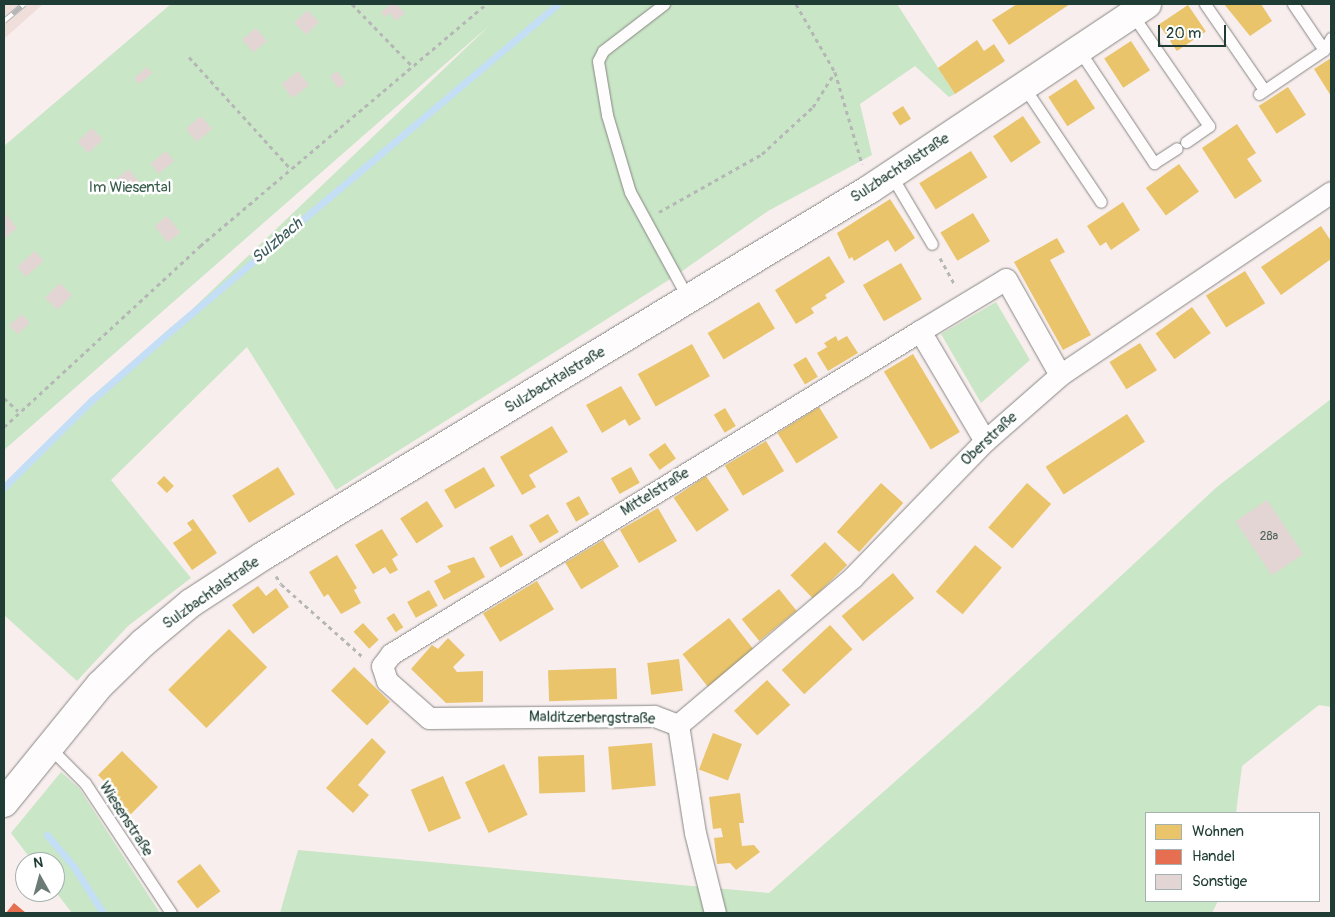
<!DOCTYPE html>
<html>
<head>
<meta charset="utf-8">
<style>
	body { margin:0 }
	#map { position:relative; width:1335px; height:917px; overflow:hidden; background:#f8eeed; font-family:Pangolin,sans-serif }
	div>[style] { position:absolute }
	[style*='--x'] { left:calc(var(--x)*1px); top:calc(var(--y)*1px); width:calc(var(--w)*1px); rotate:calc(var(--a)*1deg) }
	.built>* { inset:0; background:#f0dedb }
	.green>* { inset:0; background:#c9e6c6 }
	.homes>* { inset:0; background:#e9c46a; transform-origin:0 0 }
	.shops>* { inset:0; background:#e76f51 }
	.stream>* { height:7px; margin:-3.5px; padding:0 3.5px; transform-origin:3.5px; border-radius:3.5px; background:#c4def5 }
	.building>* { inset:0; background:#e3d5d3; transform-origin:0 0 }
	.path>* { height:3px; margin-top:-1.5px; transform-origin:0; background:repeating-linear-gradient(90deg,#b5b7b6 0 4px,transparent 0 8px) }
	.roads { filter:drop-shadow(0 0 1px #868785) drop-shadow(0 0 1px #868785) }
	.service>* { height:11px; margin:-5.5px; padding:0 5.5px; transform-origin:5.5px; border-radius:5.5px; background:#fefcfc }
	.minor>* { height:21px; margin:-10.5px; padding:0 10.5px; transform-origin:10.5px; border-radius:10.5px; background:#fefcfc }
	.secondary>* { height:28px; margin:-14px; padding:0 14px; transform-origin:14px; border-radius:14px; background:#fefcfc }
	.rail>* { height:5.5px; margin-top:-2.75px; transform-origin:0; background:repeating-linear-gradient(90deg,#fff 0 11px,#b5b7b6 0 22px); box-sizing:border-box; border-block:1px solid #b5b7b6 }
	span { translate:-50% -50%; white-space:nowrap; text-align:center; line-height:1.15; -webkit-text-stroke:5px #fff; paint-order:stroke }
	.number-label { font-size:12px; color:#52645e }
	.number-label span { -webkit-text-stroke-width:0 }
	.street-label { font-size:15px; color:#1f3d34 }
	.park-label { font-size:15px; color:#395d4b }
	.water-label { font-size:16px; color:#3b5c5b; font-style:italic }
	.frame { position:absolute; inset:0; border:5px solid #1f3d34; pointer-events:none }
	.legend { position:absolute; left:1145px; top:812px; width:175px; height:90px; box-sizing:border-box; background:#fff; border:1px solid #a5b1ae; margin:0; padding:6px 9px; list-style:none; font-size:15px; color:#1f3d34 }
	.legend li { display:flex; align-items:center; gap:10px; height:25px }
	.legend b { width:25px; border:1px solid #a5b1ae }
	.north { position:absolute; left:15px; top:852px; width:50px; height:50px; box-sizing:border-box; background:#fff; border:1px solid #a5b1ae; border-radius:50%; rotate:353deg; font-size:14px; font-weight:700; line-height:20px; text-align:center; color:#1f3d34 }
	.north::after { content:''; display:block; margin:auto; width:18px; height:22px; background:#6b7b75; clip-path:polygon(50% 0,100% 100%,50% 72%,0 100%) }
	.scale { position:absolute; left:1158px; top:25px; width:68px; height:22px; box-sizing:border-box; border:2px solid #1f3d34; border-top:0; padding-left:6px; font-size:15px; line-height:18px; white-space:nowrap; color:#1f3d34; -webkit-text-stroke:4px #fff; paint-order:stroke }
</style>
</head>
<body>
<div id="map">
	<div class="built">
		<i style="clip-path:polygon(4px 4px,43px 4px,4px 39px)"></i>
	</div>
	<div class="green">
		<i style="clip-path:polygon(171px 4px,897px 4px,955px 94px,949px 97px,915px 66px,860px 104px,872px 155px,768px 211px,675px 276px,336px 490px,247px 347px,111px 480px,191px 578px,128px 626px,77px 681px,4px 615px,4px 489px,491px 24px,4px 450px,4px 146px)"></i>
		<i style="clip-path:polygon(996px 302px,1030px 360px,981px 403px,941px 334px)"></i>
		<i style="clip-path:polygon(1331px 399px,1331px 707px,1319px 705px,1242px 766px,1236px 813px,1146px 813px,1146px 901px,1218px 901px,1212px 913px,280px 913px,298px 850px,769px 893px,977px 709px,1218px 486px)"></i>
		<i style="clip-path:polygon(61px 772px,79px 788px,160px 913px,72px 913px,55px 891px,55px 862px,33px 862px,11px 833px)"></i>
	</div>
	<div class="homes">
		<i style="clip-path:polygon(1017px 4px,1070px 4px,1009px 45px,992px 20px)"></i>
		<i style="clip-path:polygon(1224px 4px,1261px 4px,1272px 21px,1250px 36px)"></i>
		<i style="left:1188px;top:5px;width:32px;height:35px;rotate:56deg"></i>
		<i style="clip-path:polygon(977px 40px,984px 51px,994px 44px,1005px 61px,955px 94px,938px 68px)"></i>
		<i style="left:1131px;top:41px;width:35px;height:32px;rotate:57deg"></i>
		<i style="clip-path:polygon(1331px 58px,1331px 96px,1314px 69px)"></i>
		<i style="left:1076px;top:79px;width:35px;height:33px;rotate:57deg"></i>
		<i style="left:1288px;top:87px;width:33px;height:35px;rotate:57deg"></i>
		<i style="left:903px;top:106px;width:15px;height:13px;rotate:58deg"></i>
		<i style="left:1023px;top:116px;width:32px;height:36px;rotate:56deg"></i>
		<i style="clip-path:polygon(1237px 124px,1256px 153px,1247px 159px,1262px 181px,1235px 199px,1202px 148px)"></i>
		<i style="left:971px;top:151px;width:31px;height:61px;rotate:58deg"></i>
		<i style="left:1179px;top:164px;width:34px;height:41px;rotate:54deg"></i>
		<i style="clip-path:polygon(890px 199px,915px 238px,895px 252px,888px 240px,854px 261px,852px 257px,849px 259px,837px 233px)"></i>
		<i style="clip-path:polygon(1123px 202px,1140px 230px,1111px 250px,1106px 242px,1100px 246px,1087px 226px)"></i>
		<i style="left:973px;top:213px;width:33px;height:38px;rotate:59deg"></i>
		<i style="clip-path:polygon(1321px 226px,1331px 241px,1331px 259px,1281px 295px,1261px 267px)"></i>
		<i style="clip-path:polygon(1057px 238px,1065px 252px,1050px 260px,1091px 335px,1063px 350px,1014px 262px)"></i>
		<i style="clip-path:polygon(829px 256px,845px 282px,825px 295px,827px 298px,811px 308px,814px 313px,796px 324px,775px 290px)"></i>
		<i style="left:901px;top:263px;width:42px;height:44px;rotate:60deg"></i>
		<i style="left:1245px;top:271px;width:38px;height:46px;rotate:58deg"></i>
		<i style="left:759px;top:302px;width:31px;height:60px;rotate:59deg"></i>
		<i style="left:1192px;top:307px;width:32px;height:45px;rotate:54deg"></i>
		<i style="clip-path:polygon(836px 336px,838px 341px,847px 336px,858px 353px,828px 371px,817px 353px,827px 347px,824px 343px)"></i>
		<i style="left:1140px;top:343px;width:32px;height:36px;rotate:58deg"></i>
		<i style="left:692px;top:344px;width:37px;height:62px;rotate:61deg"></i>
		<i style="left:913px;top:354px;width:91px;height:34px;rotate:59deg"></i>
		<i style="left:806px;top:357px;width:23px;height:15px;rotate:59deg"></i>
		<i style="clip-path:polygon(621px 386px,641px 419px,629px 426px,625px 419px,602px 433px,586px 405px)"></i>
		<i style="left:819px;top:407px;width:36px;height:49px;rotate:58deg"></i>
		<i style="left:725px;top:408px;width:21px;height:13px;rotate:59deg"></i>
		<i style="left:1127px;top:414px;width:33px;height:97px;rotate:57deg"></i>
		<i style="clip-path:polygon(552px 426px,568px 452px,529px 475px,536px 487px,522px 495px,500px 457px)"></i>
		<i style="left:766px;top:441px;width:35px;height:48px;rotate:59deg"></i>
		<i style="left:665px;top:443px;width:19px;height:20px;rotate:55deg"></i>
		<i style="left:278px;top:467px;width:32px;height:54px;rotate:58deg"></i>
		<i style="left:484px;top:467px;width:22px;height:46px;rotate:60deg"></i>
		<i style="left:631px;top:467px;width:18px;height:23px;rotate:61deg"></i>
		<i style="left:164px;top:476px;width:14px;height:10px;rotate:45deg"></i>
		<i style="left:706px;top:476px;width:41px;height:39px;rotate:56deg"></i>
		<i style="left:881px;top:483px;width:30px;height:66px;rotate:42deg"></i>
		<i style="left:1027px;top:483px;width:32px;height:59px;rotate:41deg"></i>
		<i style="left:579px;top:496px;width:21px;height:15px;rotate:61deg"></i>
		<i style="left:427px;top:501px;width:30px;height:32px;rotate:57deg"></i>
		<i style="left:658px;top:508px;width:38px;height:44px;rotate:60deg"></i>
		<i style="left:548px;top:514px;width:21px;height:22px;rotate:59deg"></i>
		<i style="clip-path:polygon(193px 519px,217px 553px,192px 570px,173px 543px,192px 530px,187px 523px)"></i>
		<i style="clip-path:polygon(382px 529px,398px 555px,392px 559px,398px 570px,390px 574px,385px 567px,373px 574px,355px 545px)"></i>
		<i style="left:512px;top:535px;width:23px;height:26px;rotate:61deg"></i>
		<i style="left:603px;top:540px;width:31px;height:44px;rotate:59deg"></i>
		<i style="left:825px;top:542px;width:32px;height:48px;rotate:46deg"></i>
		<i style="left:975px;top:545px;width:35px;height:61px;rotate:40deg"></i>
		<i style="clip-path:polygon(337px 555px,357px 588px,354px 590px,361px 603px,341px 614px,328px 594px,324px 597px,309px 572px)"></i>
		<i style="clip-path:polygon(474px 557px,485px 577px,444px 600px,434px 581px,451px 572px,447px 566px)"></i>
		<i style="left:893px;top:573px;width:33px;height:67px;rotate:50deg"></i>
		<i style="left:537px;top:581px;width:33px;height:63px;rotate:59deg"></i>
		<i style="clip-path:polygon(258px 586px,266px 596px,276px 588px,289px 607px,253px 634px,232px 605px)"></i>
		<i style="left:779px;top:589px;width:28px;height:48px;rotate:51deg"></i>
		<i style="left:429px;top:590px;width:18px;height:25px;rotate:61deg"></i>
		<i style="left:394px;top:613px;width:17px;height:9px;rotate:57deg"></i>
		<i style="left:729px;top:618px;width:41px;height:59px;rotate:52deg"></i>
		<i style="left:363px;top:623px;width:23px;height:13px;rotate:47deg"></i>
		<i style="left:830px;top:625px;width:33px;height:66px;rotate:47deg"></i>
		<i style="left:229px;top:629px;width:54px;height:86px;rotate:45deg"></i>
		<i style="clip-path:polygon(448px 638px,465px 655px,453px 667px,457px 672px,483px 671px,483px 702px,446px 703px,411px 669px,432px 645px,438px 649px)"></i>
		<i style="left:679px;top:659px;width:32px;height:32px;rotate:83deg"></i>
		<i style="left:354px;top:667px;width:50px;height:33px;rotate:44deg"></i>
		<i style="left:616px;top:668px;width:31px;height:68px;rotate:88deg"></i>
		<i style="left:767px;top:680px;width:34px;height:45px;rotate:47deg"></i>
		<i style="left:713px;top:733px;width:31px;height:39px;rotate:21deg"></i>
		<i style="clip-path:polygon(372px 738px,386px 752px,358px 785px,369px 795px,353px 813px,326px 788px)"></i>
		<i style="left:652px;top:743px;width:43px;height:44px;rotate:85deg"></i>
		<i style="clip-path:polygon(122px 751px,158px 787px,129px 816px,104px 791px,109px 786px,98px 775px)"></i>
		<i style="left:584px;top:755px;width:37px;height:46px;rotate:88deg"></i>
		<i style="left:504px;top:764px;width:56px;height:43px;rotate:65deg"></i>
		<i style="left:443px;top:776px;width:46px;height:35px;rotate:67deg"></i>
		<i style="clip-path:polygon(740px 793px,744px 823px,739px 823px,742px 846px,754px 845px,760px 852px,736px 870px,730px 863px,717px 864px,714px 838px,723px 837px,721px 828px,713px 829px,709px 797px)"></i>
		<i style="left:200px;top:864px;width:34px;height:29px;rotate:53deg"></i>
	</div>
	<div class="shops">
		<i style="clip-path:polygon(14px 903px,26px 913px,6px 913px)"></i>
	</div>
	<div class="stream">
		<i style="--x:4;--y:487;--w:124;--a:-44.7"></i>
		<i style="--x:92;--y:400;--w:106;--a:-41.2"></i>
		<i style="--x:172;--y:330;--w:505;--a:-40.18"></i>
		<i style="--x:47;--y:835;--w:42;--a:49.8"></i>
		<i style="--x:74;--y:867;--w:54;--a:57.8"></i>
	</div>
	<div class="building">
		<i style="clip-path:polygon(391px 4px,396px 4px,405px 13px,396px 21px,390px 13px,385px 17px,381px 12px)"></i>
		<i style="left:307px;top:10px;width:17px;height:18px;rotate:45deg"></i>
		<i style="left:256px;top:28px;width:17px;height:18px;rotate:50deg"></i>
		<i style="left:147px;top:67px;width:8px;height:17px;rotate:50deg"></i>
		<i style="left:298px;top:71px;width:18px;height:21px;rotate:52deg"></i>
		<i style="left:337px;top:71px;width:15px;height:9px;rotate:53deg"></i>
		<i style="left:201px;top:116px;width:17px;height:20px;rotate:50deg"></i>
		<i style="left:92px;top:128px;width:16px;height:20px;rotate:47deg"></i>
		<i style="left:166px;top:151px;width:13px;height:20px;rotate:51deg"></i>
		<i style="left:129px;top:169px;width:18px;height:16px;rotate:52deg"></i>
		<i style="clip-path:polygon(4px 212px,17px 228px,4px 239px)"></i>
		<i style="left:167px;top:216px;width:21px;height:16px;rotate:51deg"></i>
		<i style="left:35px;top:251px;width:13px;height:24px;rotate:48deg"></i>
		<i style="left:60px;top:283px;width:17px;height:21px;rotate:45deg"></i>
		<i style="left:22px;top:314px;width:12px;height:17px;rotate:48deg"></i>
		<i style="left:1267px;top:500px;width:65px;height:38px;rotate:56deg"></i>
	</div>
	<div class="path">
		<i style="--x:352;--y:4;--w:86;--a:45.9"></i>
		<i style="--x:796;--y:4;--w:78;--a:60.2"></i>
		<i style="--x:835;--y:72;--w:96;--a:73.6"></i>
		<i style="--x:189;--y:57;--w:151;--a:47.7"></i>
		<i style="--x:659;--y:212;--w:118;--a:-29.4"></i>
		<i style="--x:762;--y:154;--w:69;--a:-42.7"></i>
		<i style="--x:813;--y:107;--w:41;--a:-57.8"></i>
		<i style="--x:940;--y:258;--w:31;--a:61"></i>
		<i style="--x:4;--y:398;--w:19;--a:43"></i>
		<i style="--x:4;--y:427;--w:267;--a:-42.7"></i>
		<i style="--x:200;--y:246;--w:375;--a:-40.2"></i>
		<i style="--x:276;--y:576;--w:9;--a:58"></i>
		<i style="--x:281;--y:584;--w:111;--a:41.7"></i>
	</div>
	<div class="roads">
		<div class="service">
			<i style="--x:664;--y:4;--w:77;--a:142.4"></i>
			<i style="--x:603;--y:51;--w:11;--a:117"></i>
			<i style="--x:598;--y:61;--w:55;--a:80.5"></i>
			<i style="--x:607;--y:115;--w:80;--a:73.4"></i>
			<i style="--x:630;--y:192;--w:123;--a:61.4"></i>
			<i style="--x:1205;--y:4;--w:104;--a:55.5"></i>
			<i style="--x:1293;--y:4;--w:55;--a:56"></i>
			<i style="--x:1132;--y:14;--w:136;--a:55.5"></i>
			<i style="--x:1209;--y:126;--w:28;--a:145"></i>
			<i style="--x:1079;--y:50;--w:136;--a:56.4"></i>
			<i style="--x:1154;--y:163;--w:27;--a:-33"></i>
			<i style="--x:1024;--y:87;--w:138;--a:56.2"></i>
			<i style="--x:1259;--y:94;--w:78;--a:-34.1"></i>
			<i style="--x:1324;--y:50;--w:14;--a:-60"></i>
			<i style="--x:891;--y:175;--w:80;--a:59.3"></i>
			<i style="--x:49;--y:747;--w:51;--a:45"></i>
			<i style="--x:85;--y:783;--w:156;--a:56.5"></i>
		</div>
		<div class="minor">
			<i style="--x:985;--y:441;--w:128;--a:-120.6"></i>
			<i style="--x:920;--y:331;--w:100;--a:-31.2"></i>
			<i style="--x:1006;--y:279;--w:110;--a:60.6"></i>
			<i style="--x:678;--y:725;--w:229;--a:-40.2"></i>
			<i style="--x:853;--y:577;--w:190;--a:-45.9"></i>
			<i style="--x:985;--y:441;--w:100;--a:-41.3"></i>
			<i style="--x:1060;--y:375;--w:327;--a:-34"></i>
			<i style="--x:715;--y:913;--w:82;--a:-104"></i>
			<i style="--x:695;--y:833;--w:109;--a:-98.9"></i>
			<i style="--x:678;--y:725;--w:26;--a:-159"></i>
			<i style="--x:654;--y:716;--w:225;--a:179.5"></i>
			<i style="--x:429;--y:718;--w:56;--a:-138.6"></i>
			<i style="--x:387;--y:681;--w:16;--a:-108"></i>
			<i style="--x:382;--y:666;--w:15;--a:-53"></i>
			<i style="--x:391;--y:654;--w:620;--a:-31.41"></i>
		</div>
		<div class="secondary">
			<i style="--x:4;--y:803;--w:152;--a:-50.9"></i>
			<i style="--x:100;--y:685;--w:60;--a:-44.3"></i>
			<i style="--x:143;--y:643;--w:62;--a:-39.8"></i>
			<i style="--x:191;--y:603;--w:86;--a:-33.1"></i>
			<i style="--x:263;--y:556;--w:709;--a:-31.16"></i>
			<i style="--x:870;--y:189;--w:333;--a:-33.7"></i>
		</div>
	</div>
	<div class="rail">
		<i style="--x:4;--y:21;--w:26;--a:-40"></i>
	</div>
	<div class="number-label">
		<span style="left:1269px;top:537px">28a</span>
	</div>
	<div class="street-label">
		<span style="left:900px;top:168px;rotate:-33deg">Sulzbachtalstraße</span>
		<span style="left:555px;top:380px;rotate:-31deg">Sulzbachtalstraße</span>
		<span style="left:989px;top:439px;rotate:-43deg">Oberstraße</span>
		<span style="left:655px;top:492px;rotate:-32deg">Mittelstraße</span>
		<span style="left:211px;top:593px;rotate:-35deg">Sulzbachtalstraße</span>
		<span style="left:592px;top:718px;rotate:1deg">Malditzerbergstraße</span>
		<span style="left:126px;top:819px;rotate:57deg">Wiesenstraße</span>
	</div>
	<div class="park-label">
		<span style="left:130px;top:188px">Im Wiesental</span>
	</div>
	<div class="water-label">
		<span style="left:277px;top:241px;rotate:-40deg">Sulzbach</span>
	</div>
	<div class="frame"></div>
	<ul class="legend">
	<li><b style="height:14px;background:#e9c46a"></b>Wohnen</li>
	<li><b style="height:14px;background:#e76f51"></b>Handel</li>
	<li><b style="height:14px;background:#e3d5d3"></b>Sonstige</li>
	</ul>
	<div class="north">N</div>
	<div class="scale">20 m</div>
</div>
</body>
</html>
